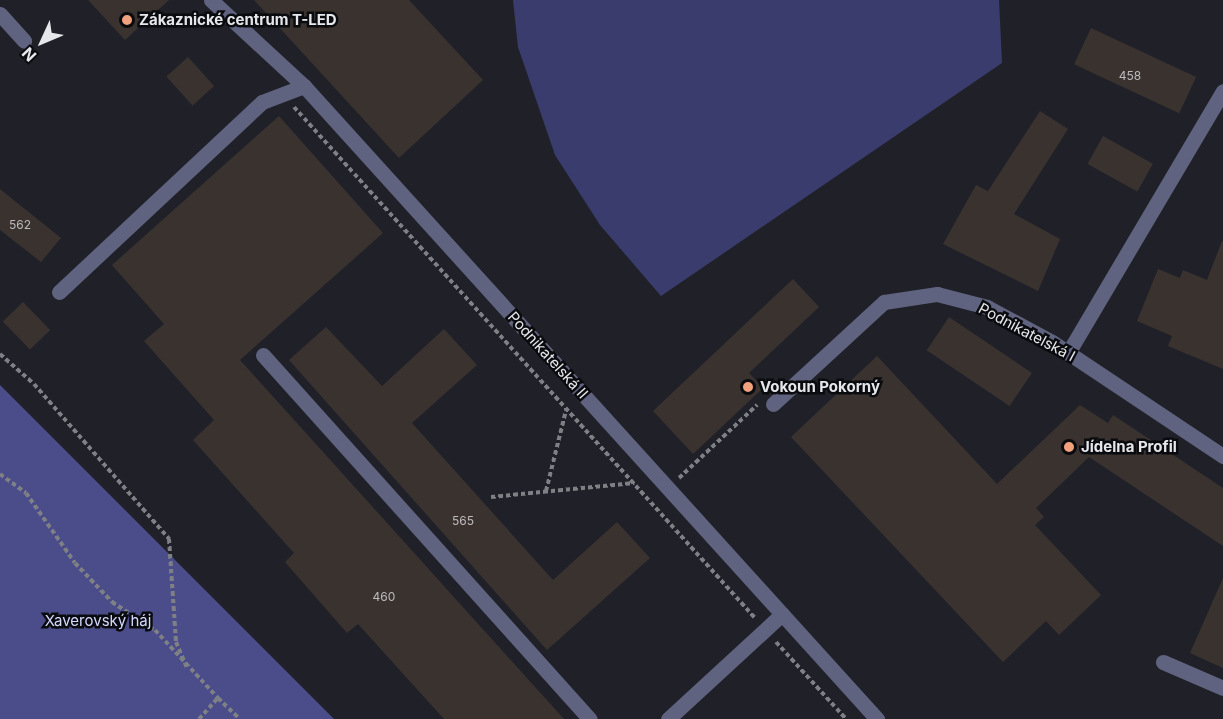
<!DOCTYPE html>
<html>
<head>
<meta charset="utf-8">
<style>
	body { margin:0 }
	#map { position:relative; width:1223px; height:719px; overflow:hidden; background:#202128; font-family:Inter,sans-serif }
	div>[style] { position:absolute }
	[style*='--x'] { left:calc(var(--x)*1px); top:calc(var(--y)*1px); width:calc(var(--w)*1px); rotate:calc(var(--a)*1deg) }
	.green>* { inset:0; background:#3a3c6d }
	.forest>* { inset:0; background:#4b4d8a }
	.building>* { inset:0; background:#3a322f; transform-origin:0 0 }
	.path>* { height:4px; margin-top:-2px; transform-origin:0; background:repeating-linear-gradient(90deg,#7f8085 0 4.5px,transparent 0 7.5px) }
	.minor>* { height:15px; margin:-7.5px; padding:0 7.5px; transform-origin:7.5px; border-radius:7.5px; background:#60637f }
	.dots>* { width:16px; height:16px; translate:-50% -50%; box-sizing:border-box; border:3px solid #0a0b0e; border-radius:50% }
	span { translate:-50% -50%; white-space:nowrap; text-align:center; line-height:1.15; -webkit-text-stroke:5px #0a0b0e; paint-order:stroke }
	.number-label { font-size:12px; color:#bbbabc }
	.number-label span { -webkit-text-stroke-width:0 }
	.poi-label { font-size:15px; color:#e6e7eb; font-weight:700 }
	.left { translate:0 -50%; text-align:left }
	.street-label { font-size:15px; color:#e6e7eb }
	.park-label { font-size:15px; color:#d5d9ff }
	.north { position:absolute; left:12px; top:12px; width:60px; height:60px; -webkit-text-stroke:4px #0a0b0e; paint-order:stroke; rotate:226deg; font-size:16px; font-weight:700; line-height:24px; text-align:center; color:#e6e7eb }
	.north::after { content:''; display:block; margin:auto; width:21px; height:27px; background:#e6e7eb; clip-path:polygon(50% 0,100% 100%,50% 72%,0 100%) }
</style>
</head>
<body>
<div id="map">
	<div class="green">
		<i style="clip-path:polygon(513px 0,999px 0,1002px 63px,661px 296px,600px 225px,555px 155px,518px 47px)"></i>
	</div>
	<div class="forest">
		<i style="clip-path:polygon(0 385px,334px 719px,0 719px)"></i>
	</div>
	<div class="building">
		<i style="clip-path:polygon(88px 0,169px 0,125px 40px)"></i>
		<i style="clip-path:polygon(254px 0,409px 0,483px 80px,399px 158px)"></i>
		<i style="left:1091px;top:28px;width:116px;height:40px;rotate:25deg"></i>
		<i style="left:188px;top:57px;width:39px;height:29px;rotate:48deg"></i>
		<i style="clip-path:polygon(1040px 111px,1068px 129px,1014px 214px,1060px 239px,1038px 291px,943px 244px,976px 185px,988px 191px)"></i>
		<i style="clip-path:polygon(279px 116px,383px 233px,240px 360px,564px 719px,444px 719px,358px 624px,347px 633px,285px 562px,294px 553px,193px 440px,214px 420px,144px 341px,164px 324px,112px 265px)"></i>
		<i style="left:1103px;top:136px;width:57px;height:32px;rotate:29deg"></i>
		<i style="clip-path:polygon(0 189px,61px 238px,41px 262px,0 230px)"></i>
		<i style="clip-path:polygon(1222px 241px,1223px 241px,1223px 369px,1168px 346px,1172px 336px,1137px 321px,1158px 269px,1180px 278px,1183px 270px,1207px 280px)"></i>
		<i style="clip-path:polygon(793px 279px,819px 307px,749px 373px,763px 388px,693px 454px,653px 411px)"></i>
		<i style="left:23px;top:302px;width:39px;height:28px;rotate:46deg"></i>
		<i style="left:949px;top:317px;width:100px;height:40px;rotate:34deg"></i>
		<i style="clip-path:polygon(326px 327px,382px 386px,444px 329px,477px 365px,412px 423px,553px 580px,617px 522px,650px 558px,547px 650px,289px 360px)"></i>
		<i style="clip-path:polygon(877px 356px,997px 484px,1080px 405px,1108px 423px,1113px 415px,1223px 488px,1223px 546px,1089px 457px,1036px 508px,1044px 517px,1035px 525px,1101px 595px,1059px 635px,1046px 621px,1003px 662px,791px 437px)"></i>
		<i style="clip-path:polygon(1223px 578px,1223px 668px,1190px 653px)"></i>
	</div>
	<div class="path">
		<i style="--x:294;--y:107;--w:688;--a:47.94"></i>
		<i style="--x:0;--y:354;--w:45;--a:41.4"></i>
		<i style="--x:34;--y:384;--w:206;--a:48.9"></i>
		<i style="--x:169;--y:539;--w:103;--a:86.1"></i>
		<i style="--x:176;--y:642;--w:28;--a:67"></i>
		<i style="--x:0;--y:474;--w:32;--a:36"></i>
		<i style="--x:26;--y:493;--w:85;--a:55"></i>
		<i style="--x:75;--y:563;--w:54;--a:46.5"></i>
		<i style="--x:112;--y:602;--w:51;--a:33.1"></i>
		<i style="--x:155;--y:630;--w:93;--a:47.2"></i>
		<i style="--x:679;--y:478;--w:107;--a:-43.1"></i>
		<i style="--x:546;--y:491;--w:83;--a:-76.1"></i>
		<i style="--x:491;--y:497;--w:144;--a:-5.6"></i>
		<i style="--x:776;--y:642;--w:104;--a:47.7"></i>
		<i style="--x:199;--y:719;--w:28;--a:-48"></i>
		<i style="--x:218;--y:698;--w:30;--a:44"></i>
	</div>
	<div class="minor">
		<i style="--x:211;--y:0;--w:127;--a:42.8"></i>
		<i style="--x:304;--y:86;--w:854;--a:47.85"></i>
		<i style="--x:0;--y:14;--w:36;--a:48"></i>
		<i style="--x:59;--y:292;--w:278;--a:-43.1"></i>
		<i style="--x:262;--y:102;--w:45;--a:-20.9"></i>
		<i style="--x:1068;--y:353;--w:304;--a:-59.4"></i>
		<i style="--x:263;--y:355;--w:489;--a:48.1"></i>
		<i style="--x:773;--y:404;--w:151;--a:-42.6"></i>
		<i style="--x:884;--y:302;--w:54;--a:-8.6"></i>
		<i style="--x:937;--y:294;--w:52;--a:14.6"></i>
		<i style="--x:987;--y:307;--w:74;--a:28.3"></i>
		<i style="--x:1052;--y:342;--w:206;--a:33.7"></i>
		<i style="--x:1163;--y:662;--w:65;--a:23.4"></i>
		<i style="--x:668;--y:719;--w:155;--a:-42.6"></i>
	</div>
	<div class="dots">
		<i style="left:127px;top:20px;background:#f1a17c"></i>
		<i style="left:748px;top:387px;background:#f1a17c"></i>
		<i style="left:1069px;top:447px;background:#f1a17c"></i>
	</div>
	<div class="number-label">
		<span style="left:1130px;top:76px">458</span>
		<span style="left:20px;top:225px">562</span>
		<span style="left:463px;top:521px">565</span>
		<span style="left:384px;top:597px">460</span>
	</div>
	<div class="poi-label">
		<span class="left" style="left:139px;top:20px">Zákaznické centrum T-LED</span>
		<span class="left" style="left:760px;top:387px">Vokoun Pokorný</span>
		<span class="left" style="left:1081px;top:447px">Jídelna Profil</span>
	</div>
	<div class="street-label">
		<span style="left:1027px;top:332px;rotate:28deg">Podnikatelská Ⅰ</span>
		<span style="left:548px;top:355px;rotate:48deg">Podnikatelská Ⅱ</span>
	</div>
	<div class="park-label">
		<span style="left:98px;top:621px">Xaverovský háj</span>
	</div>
	<div class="north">N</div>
</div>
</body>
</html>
